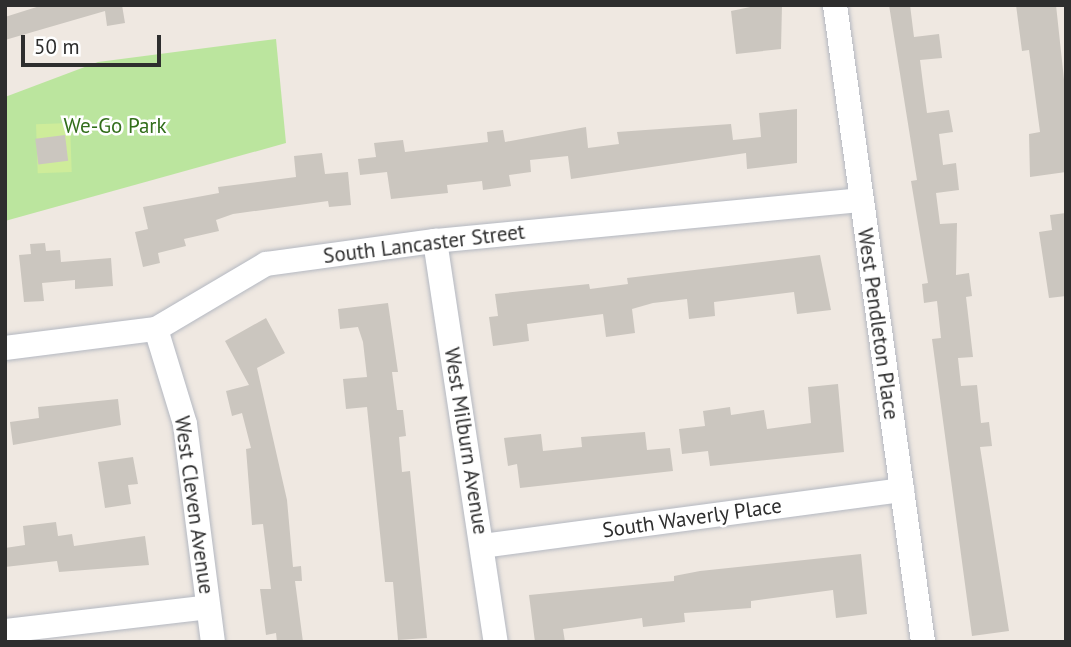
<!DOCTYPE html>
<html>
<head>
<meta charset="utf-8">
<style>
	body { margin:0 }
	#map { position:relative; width:1071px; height:647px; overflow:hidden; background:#efe8e1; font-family:"PT Sans",sans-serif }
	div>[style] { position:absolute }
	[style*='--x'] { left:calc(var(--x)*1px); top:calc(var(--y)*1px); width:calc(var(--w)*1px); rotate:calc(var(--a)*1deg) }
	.green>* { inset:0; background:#bbe59e }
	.pitch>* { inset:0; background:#ceec9a; transform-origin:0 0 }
	.building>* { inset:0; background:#cbc6bf; transform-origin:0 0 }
	.roads { filter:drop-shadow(0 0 2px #b4b8c1) drop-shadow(0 0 2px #b4b8c1) }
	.minor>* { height:24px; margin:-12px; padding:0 12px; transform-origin:12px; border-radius:12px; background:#fff }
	span { translate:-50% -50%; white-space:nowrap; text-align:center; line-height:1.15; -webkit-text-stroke:5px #fff; paint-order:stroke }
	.park-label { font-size:21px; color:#326e1b }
	.street-label { font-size:21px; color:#2e2e2e }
	.frame { position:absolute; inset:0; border:7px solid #2e2e2e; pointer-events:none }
	.scale { position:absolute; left:21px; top:35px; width:140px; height:32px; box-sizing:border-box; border:4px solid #2e2e2e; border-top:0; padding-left:9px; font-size:21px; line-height:24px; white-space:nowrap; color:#2e2e2e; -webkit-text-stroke:5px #fff; paint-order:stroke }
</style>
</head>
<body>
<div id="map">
	<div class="green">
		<i style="clip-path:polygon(276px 39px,286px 143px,5px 221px,5px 97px,98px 62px)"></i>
	</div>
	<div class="pitch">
		<i style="left:70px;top:123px;width:49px;height:34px;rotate:88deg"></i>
	</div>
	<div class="building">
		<i style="clip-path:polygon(43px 5px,122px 5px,125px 23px,107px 26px,105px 11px,5px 40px,5px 17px)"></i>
		<i style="clip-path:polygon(760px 5px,782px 5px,781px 49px,736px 54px,731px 11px)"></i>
		<i style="clip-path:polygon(889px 5px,910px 5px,914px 37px,939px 34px,942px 58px,920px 60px,923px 84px,927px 113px,949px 110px,953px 132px,939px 134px,943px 165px,956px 163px,959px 190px,936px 193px,940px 224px,957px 223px,956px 275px,969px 273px,972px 296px,966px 297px,973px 357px,958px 358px,961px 386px,977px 385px,981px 423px,989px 422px,992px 446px,980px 447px,1009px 631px,972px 636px,932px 339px,941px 338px,937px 301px,924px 303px,922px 284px,928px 283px,911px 181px,917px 180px)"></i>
		<i style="clip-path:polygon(1016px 5px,1056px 5px,1066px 98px,1066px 172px,1030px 177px,1029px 134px,1040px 132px,1029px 50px,1022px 51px)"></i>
		<i style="clip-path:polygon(797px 109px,797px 163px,747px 169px,746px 153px,571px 179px,568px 156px,530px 160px,531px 172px,509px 175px,511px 186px,483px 190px,482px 181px,447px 185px,448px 193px,391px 199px,387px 172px,360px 175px,358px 159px,376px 157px,374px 143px,403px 140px,405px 152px,488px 142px,487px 132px,503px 130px,505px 142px,586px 127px,588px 148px,619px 144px,617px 132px,731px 124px,733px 140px,761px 137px,759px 113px)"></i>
		<i style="left:65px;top:135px;width:26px;height:30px;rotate:83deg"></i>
		<i style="clip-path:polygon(322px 153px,325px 174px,348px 172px,351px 205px,329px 207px,328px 201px,233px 214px,216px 220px,219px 231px,184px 239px,186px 246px,158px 253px,160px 263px,143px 267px,135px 232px,148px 229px,143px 207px,219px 193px,218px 187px,296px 177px,294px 156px)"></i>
		<i style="clip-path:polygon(1066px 213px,1066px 296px,1049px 298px,1039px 232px,1052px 230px,1050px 215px)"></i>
		<i style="clip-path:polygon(45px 243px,46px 251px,60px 250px,61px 262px,111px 258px,113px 286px,75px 289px,75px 280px,42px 283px,44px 301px,24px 302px,19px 255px,31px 254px,30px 244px)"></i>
		<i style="clip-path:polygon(820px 255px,831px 310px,797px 314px,794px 292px,714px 302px,715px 316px,689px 319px,687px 299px,653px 303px,632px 309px,635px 333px,606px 337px,603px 314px,527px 324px,529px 341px,493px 346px,489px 317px,498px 316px,495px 294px,589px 284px,590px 289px,628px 284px,627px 278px)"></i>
		<i style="clip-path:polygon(388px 303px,398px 372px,392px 372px,397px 410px,403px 410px,406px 436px,399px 437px,402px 472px,410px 471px,427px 638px,398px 640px,393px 582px,385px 582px,367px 407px,346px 409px,343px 379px,367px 377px,363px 342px,358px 327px,340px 329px,338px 309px)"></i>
		<i style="clip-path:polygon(266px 318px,285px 353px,257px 368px,287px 500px,293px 567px,301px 566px,302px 581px,295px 581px,303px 642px,277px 642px,276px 633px,266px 635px,260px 589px,271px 589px,263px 524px,252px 525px,246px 449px,251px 448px,242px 413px,232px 416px,226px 391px,249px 385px,225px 341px)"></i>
		<i style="clip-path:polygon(838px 384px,844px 452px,710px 466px,708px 451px,682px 454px,679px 429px,705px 426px,703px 411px,730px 407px,731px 415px,764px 410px,767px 429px,811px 423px,808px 387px)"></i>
		<i style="clip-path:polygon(118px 399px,121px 425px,13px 445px,10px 422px,39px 418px,38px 407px)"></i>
		<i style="clip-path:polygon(645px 432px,647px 450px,670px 448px,673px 471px,520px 488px,517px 464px,508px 466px,504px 438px,541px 434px,543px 451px,582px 447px,581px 437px)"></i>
		<i style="clip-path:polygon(133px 457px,138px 484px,128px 485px,131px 504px,105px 508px,98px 462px)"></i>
		<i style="clip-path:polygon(56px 522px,58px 536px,72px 534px,74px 546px,145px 536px,149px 565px,59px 572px,57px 561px,5px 567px,5px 548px,25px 545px,23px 526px)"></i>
		<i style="clip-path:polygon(861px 554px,867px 614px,836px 618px,833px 590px,751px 601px,751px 608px,684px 613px,685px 622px,643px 627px,642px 618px,563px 629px,565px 642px,535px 642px,529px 595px,674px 581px,674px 576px,700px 571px)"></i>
	</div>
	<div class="roads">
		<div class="minor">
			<i style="--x:835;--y:5;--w:643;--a:82.13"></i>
			<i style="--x:435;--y:241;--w:406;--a:81.4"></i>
			<i style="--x:156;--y:329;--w:99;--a:73"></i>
			<i style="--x:185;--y:424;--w:220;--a:82.7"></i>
			<i style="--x:5;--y:348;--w:152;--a:-7.2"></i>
			<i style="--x:156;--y:329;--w:128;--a:-30.6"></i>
			<i style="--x:266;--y:264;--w:171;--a:-7.8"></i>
			<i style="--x:435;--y:241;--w:428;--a:-5.5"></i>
			<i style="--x:482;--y:546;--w:424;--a:-7.6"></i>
			<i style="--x:5;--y:631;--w:204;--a:-6.7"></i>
		</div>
	</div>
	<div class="park-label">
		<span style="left:115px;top:126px">We-Go Park</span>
	</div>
	<div class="street-label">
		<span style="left:424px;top:244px;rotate:-7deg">South Lancaster Street</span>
		<span style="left:878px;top:324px;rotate:82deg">West Pendleton Place</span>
		<span style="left:466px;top:441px;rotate:81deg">West Milburn Avenue</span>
		<span style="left:194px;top:505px;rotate:82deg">West Cleven Avenue</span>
		<span style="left:692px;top:518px;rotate:-8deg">South Waverly Place</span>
	</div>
	<div class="frame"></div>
	<div class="scale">50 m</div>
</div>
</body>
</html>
